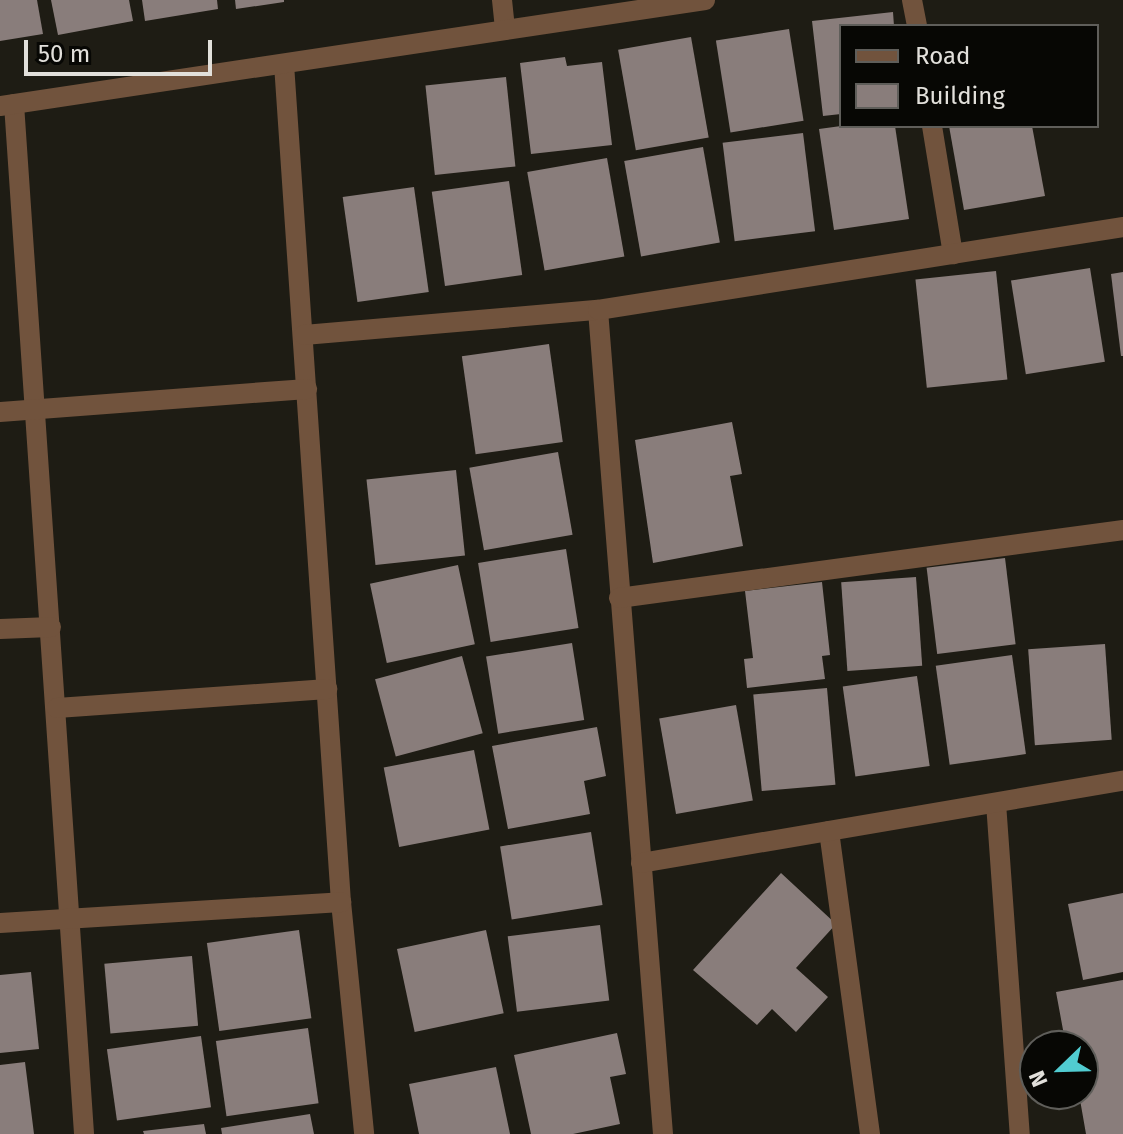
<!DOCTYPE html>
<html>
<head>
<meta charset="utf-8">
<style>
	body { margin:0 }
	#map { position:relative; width:1123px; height:1134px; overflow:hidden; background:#1e1c14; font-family:"Fira Sans",sans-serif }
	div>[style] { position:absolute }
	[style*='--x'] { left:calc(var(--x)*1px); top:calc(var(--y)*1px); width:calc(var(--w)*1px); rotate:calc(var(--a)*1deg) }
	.building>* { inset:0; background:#897d7b; transform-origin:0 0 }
	.street>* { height:20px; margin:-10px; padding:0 10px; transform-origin:10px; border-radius:10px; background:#71533d }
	span { translate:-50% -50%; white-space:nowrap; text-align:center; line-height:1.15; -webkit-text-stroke:8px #070704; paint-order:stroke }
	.legend { position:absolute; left:839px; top:24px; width:260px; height:104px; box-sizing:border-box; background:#070704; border:2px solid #5f5e5a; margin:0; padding:10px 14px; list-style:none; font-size:24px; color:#e2e0db }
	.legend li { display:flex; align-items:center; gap:16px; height:40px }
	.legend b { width:40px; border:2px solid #5f5e5a }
	.north { position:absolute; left:1019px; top:1030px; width:80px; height:80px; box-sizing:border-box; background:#070704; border:2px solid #5f5e5a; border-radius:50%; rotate:247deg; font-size:22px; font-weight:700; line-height:32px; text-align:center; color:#e2e0db }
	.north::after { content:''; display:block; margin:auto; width:28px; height:36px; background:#51ccd1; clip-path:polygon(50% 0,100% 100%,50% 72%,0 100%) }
	.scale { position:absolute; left:24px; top:40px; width:188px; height:36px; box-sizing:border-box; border:4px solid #e2e0db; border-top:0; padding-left:10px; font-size:24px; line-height:28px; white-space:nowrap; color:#e2e0db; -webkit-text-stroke:6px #070704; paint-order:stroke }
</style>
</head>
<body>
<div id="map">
	<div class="building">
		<i style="clip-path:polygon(0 0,37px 0,43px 34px,0 41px)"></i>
		<i style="clip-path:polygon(51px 0,129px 0,133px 21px,58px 35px)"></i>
		<i style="clip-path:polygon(142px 0,217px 0,218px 9px,145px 21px)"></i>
		<i style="clip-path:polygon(235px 0,284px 0,284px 2px,236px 9px)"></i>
		<i style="clip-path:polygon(893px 12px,894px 26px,841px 26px,841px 114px,823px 116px,812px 21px)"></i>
		<i style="left:789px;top:29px;width:93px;height:74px;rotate:81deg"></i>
		<i style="left:691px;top:37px;width:102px;height:74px;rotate:80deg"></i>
		<i style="clip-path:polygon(565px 57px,567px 66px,602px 62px,612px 145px,531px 154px,520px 63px)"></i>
		<i style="left:506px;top:77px;width:90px;height:81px;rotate:84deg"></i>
		<i style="clip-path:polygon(841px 126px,895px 126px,909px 219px,834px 230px,819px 129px)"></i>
		<i style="clip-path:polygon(949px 126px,1032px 126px,1045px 196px,964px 210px)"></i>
		<i style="left:803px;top:133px;width:99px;height:81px;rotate:83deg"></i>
		<i style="left:703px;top:147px;width:97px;height:80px;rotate:80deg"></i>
		<i style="left:607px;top:158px;width:100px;height:81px;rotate:80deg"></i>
		<i style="left:509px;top:181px;width:95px;height:78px;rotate:82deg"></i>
		<i style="left:414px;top:187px;width:106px;height:72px;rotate:82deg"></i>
		<i style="left:1090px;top:268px;width:95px;height:80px;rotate:81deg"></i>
		<i style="left:996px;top:271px;width:109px;height:81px;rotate:84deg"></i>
		<i style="clip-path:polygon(1123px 272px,1123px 356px,1121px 356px,1111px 274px)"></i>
		<i style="left:549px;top:344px;width:99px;height:88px;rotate:82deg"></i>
		<i style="clip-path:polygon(732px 422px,742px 474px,730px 476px,743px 546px,653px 563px,635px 440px)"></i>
		<i style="left:558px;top:452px;width:84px;height:90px;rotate:80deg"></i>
		<i style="left:456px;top:470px;width:86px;height:90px;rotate:84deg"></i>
		<i style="left:566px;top:549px;width:80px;height:89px;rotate:81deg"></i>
		<i style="left:1005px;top:558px;width:87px;height:79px;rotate:83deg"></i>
		<i style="left:458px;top:565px;width:81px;height:90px;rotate:78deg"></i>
		<i style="left:916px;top:577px;width:89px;height:75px;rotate:86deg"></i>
		<i style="clip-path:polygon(822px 582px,830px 655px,822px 656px,825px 679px,747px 688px,744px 659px,753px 658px,745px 591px)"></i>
		<i style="left:572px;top:643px;width:78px;height:87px;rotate:81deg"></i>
		<i style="left:1105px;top:644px;width:96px;height:77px;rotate:86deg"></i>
		<i style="left:1012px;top:655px;width:100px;height:77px;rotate:82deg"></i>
		<i style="left:462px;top:656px;width:80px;height:90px;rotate:75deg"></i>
		<i style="left:917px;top:676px;width:91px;height:75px;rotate:82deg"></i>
		<i style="left:827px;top:688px;width:97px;height:74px;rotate:85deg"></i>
		<i style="left:736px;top:705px;width:97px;height:78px;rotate:80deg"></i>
		<i style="clip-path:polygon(597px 727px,606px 776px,584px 781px,590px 814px,508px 829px,492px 746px)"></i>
		<i style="left:474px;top:750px;width:81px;height:92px;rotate:79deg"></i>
		<i style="left:591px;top:832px;width:74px;height:92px;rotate:81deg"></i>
		<i style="clip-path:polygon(781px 873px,836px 924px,796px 968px,828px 997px,796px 1032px,772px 1009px,757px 1025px,693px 970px)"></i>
		<i style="clip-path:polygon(1123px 893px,1123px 972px,1083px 980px,1068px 904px)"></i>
		<i style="left:600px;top:925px;width:76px;height:93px;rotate:83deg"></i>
		<i style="left:299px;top:930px;width:89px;height:93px;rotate:82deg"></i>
		<i style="left:486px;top:930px;width:85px;height:91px;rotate:78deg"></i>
		<i style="left:192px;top:956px;width:70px;height:88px;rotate:85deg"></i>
		<i style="clip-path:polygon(31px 972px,39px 1049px,0 1053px,0 975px)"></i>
		<i style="clip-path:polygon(1123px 980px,1123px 1134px,1086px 1134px,1079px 1094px,1083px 1046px,1066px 1046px,1056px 992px)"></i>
		<i style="left:308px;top:1028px;width:76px;height:93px;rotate:82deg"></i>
		<i style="clip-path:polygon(617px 1033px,626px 1074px,610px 1077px,620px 1124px,573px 1134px,531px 1134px,514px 1055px)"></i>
		<i style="left:201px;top:1036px;width:72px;height:95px;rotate:82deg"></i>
		<i style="clip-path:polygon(25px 1062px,34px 1134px,0 1134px,0 1065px)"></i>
		<i style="clip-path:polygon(496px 1067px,510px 1134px,419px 1134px,409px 1084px)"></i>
		<i style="clip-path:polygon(310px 1114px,314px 1134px,222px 1134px,221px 1128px)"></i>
		<i style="clip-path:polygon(204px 1124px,206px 1134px,144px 1134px,143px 1131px)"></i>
	</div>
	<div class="street">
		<i style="--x:502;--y:0;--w:30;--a:84"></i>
		<i style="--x:912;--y:0;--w:26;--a:79"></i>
		<i style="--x:284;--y:64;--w:840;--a:86.11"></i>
		<i style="--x:341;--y:902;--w:233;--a:84.3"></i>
		<i style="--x:14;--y:104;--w:1032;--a:86.11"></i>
		<i style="--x:0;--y:106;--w:713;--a:-8.55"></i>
		<i style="--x:932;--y:126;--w:130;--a:80.7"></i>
		<i style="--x:598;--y:310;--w:827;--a:85.49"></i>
		<i style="--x:304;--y:335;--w:295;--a:-4.9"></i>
		<i style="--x:598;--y:310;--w:532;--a:-8.98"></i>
		<i style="--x:0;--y:412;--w:308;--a:-4.3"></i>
		<i style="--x:619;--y:598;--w:509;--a:-7.68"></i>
		<i style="--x:0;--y:629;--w:51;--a:-2.2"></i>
		<i style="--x:57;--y:708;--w:271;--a:-4"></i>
		<i style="--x:996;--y:803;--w:332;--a:85.9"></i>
		<i style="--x:829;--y:831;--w:306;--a:82.3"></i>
		<i style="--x:641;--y:863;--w:489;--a:-9.7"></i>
		<i style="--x:0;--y:923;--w:342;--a:-3.5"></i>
	</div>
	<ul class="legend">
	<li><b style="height:10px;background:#71533d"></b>Road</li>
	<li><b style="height:22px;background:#897d7b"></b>Building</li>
	</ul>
	<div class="north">N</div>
	<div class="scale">50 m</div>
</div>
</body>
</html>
